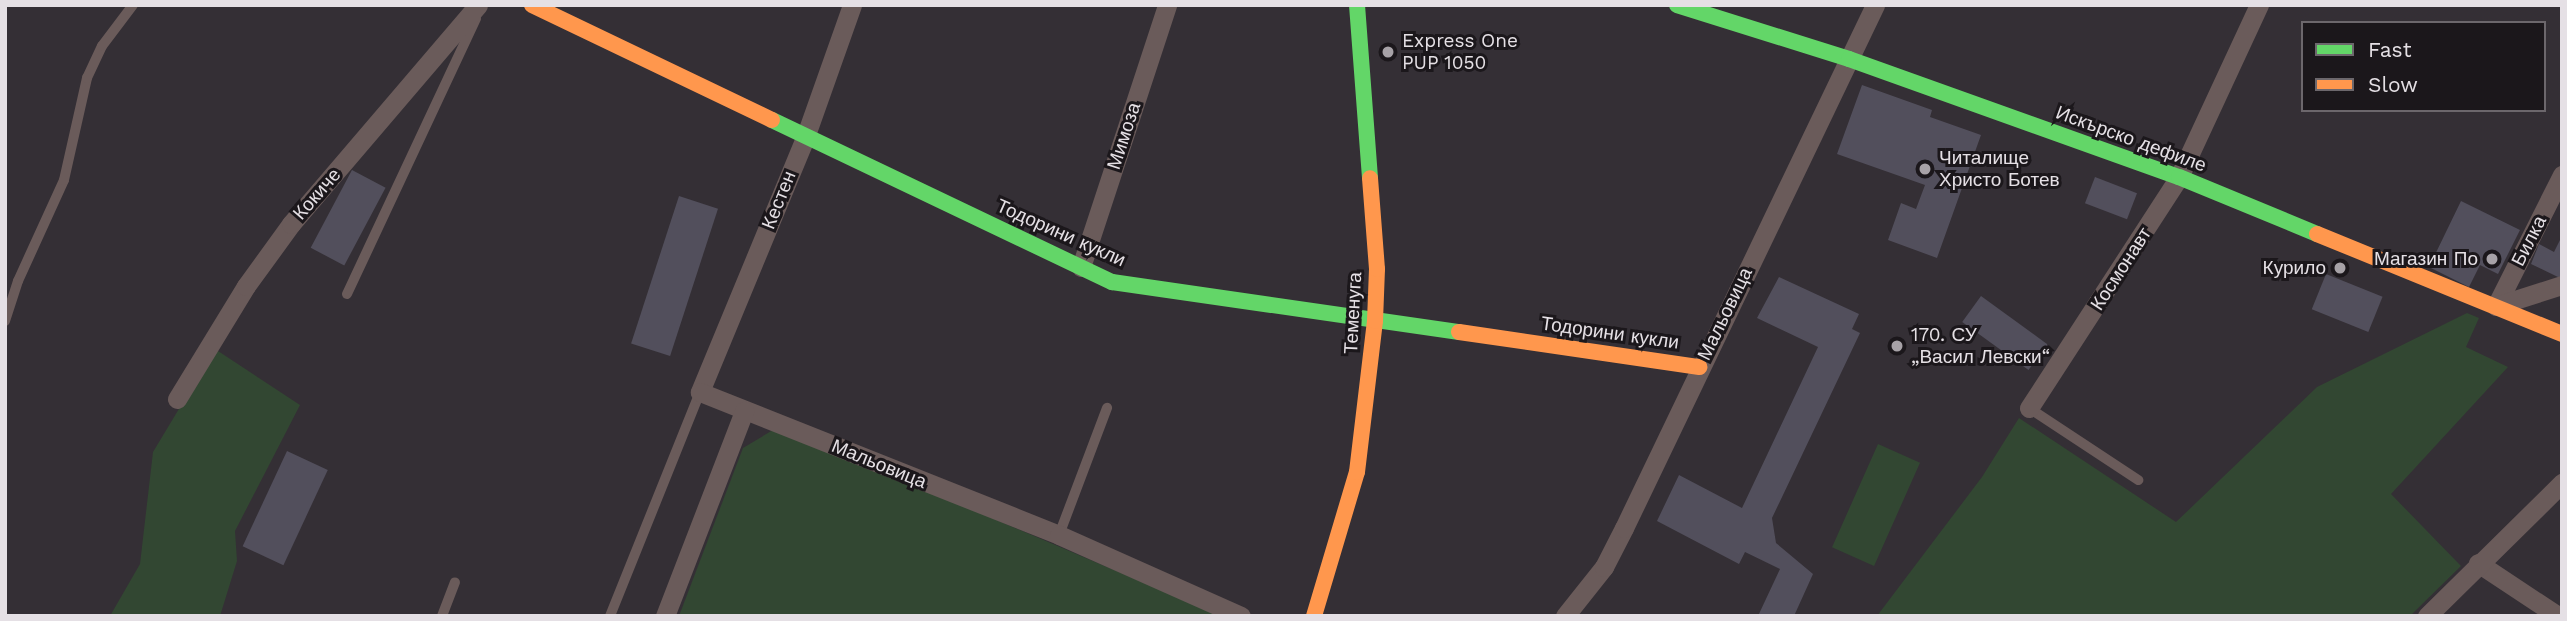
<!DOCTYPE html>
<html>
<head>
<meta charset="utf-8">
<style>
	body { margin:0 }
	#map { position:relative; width:2567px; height:621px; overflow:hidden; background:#342f35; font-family:"Work Sans",sans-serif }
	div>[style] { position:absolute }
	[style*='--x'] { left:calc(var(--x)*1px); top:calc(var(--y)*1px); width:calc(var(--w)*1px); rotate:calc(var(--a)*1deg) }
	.green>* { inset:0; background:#324732; transform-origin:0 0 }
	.building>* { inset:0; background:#524f5c; transform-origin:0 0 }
	.lane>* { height:10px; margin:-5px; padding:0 5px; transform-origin:5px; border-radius:5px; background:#6a5b5a }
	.street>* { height:19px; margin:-9.5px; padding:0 9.5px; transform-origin:9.5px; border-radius:9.5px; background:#6a5b5a }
	.fast>* { height:16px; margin:-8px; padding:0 8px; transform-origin:8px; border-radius:8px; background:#63d668 }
	.slow>* { height:16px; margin:-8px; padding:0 8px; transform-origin:8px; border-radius:8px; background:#ff974d }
	.dots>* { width:19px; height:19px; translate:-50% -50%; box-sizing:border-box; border:4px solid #1b171b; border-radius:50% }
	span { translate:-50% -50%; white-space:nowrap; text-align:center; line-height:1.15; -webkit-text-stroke:6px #1b171b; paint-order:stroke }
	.poi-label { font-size:19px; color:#e5e0e5 }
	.left { translate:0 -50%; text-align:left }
	.right { translate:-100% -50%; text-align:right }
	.street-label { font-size:19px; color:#e5e0e5 }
	.frame { position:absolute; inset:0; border:7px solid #e5e0e5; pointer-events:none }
	.legend { position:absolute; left:2301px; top:21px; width:245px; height:91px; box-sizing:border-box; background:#1b171b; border:2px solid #6c676c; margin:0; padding:9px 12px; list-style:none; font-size:21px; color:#e5e0e5 }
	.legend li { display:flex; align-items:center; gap:14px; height:35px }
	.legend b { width:35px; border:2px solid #6c676c }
</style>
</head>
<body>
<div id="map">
	<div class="green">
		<i style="clip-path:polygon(2467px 313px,2479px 318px,2466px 347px,2508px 367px,2391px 494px,2461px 566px,2410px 616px,1877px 616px,1982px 477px,2019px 418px,2176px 522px,2317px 387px)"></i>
		<i style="clip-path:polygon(215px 349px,300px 405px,235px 531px,237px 561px,220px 616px,110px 616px,140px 564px,153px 452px)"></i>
		<i style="clip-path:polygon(778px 427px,1222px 616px,679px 616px,743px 448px)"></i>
		<i style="left:1878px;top:444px;width:46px;height:113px;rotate:24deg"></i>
	</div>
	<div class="building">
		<i style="clip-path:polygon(1862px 85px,1932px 110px,1930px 117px,1981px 135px,1937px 258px,1888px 240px,1901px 203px,1916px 209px,1925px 185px,1837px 154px)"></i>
		<i style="left:352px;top:170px;width:38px;height:88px;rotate:28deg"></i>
		<i style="left:2095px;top:177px;width:45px;height:28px;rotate:21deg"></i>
		<i style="left:679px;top:196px;width:41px;height:155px;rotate:18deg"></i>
		<i style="clip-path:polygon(2461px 201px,2520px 230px,2498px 274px,2480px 265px,2469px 287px,2429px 267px)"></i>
		<i style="clip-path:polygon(2562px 236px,2560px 278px,2531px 264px,2539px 244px,2554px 252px)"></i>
		<i style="left:2326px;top:274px;width:61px;height:38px;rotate:22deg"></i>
		<i style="clip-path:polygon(1779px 277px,1859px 314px,1852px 329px,1860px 333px,1772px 518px,1776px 543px,1813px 574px,1794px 616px,1758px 616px,1780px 569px,1745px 552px,1739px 564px,1657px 521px,1679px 475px,1742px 508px,1818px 347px,1757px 318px)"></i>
		<i style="left:1981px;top:296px;width:82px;height:32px;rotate:36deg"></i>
		<i style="left:287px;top:451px;width:45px;height:105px;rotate:25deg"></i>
	</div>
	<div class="lane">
		<i style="--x:347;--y:294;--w:304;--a:-64.9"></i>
		<i style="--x:5;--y:321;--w:42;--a:-72"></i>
		<i style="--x:18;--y:281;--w:111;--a:-65.5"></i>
		<i style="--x:64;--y:180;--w:105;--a:-77.3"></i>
		<i style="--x:87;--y:78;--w:35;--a:-65"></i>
		<i style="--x:102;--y:46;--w:51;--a:-52.9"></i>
		<i style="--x:2029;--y:408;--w:131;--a:33.4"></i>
		<i style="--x:1059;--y:535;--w:136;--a:-69.3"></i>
		<i style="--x:442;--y:616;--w:36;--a:-69"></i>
		<i style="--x:610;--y:616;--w:241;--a:-68.1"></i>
	</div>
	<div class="street">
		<i style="--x:852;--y:5;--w:141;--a:109.5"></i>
		<i style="--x:805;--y:138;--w:275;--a:112.5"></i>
		<i style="--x:700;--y:392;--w:386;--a:21.7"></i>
		<i style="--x:1059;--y:535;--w:199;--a:24"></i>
		<i style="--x:1081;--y:267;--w:276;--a:-71.8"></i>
		<i style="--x:2496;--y:306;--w:147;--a:-63.3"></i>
		<i style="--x:2496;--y:306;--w:69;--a:-17.7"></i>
		<i style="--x:177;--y:399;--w:132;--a:-58.6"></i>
		<i style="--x:246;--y:286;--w:77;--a:-54"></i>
		<i style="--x:291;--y:224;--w:288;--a:-49.5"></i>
		<i style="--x:2029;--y:408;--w:275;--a:-57"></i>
		<i style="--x:2179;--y:177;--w:190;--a:-65.1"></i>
		<i style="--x:2478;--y:563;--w:96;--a:33.5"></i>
		<i style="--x:665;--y:616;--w:220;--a:-68.9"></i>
		<i style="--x:1565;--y:616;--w:63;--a:-51.5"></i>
		<i style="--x:1604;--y:567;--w:44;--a:-62.9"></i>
		<i style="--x:1624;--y:528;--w:580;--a:-64.36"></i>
		<i style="--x:2427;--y:616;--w:190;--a:-44.6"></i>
	</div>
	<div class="fast">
		<i style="--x:1357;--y:5;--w:173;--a:85.7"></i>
		<i style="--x:1677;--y:5;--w:180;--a:17.4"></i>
		<i style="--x:1849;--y:59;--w:350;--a:19.7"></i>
		<i style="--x:2179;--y:177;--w:149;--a:22.4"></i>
		<i style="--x:772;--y:120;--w:377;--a:25.5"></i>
		<i style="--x:1112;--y:282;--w:351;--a:8.2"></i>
	</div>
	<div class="slow">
		<i style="--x:532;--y:5;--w:266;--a:25.6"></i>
		<i style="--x:2317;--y:234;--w:265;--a:22.2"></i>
		<i style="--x:1459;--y:332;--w:243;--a:8.3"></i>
		<i style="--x:1314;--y:616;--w:150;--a:-73.4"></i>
		<i style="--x:1357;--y:472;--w:152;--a:-83.2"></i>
		<i style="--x:1375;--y:321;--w:52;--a:-87.8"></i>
		<i style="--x:1377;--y:269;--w:91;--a:-94.4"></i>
	</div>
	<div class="dots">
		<i style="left:1388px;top:52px;background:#a7a2a7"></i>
		<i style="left:1925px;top:169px;background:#a7a2a7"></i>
		<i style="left:2492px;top:259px;background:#a7a2a7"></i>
		<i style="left:2340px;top:268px;background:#a7a2a7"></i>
		<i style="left:1897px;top:346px;background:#a7a2a7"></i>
	</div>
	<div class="poi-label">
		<span class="left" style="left:1402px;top:52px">Express One<br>PUP 1050</span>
		<span class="left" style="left:1939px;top:169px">Читалище<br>Христо Ботев</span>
		<span class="right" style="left:2478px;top:259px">Магазин По</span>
		<span class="right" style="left:2326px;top:268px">Курило</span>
		<span class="left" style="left:1911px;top:346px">170. СУ<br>„Васил Левски“</span>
	</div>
	<div class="street-label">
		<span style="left:1124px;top:136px;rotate:-72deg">Мимоза</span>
		<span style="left:2131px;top:139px;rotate:20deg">Искърско дефиле</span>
		<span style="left:317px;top:194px;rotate:-49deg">Кокиче</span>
		<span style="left:779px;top:200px;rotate:-68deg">Кестен</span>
		<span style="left:1061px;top:233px;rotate:24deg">Тодорини кукли</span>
		<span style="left:2529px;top:241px;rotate:-63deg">Билка</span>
		<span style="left:2121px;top:269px;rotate:-57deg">Космонавт</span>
		<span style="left:1353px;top:313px;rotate:-87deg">Теменуга</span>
		<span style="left:1725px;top:314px;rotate:-64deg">Мальовица</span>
		<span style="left:1610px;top:333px;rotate:8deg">Тодорини кукли</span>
		<span style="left:879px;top:464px;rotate:22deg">Мальовица</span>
	</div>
	<div class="frame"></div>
	<ul class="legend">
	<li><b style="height:9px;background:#63d668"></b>Fast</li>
	<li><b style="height:9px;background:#ff974d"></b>Slow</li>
	</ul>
</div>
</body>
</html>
